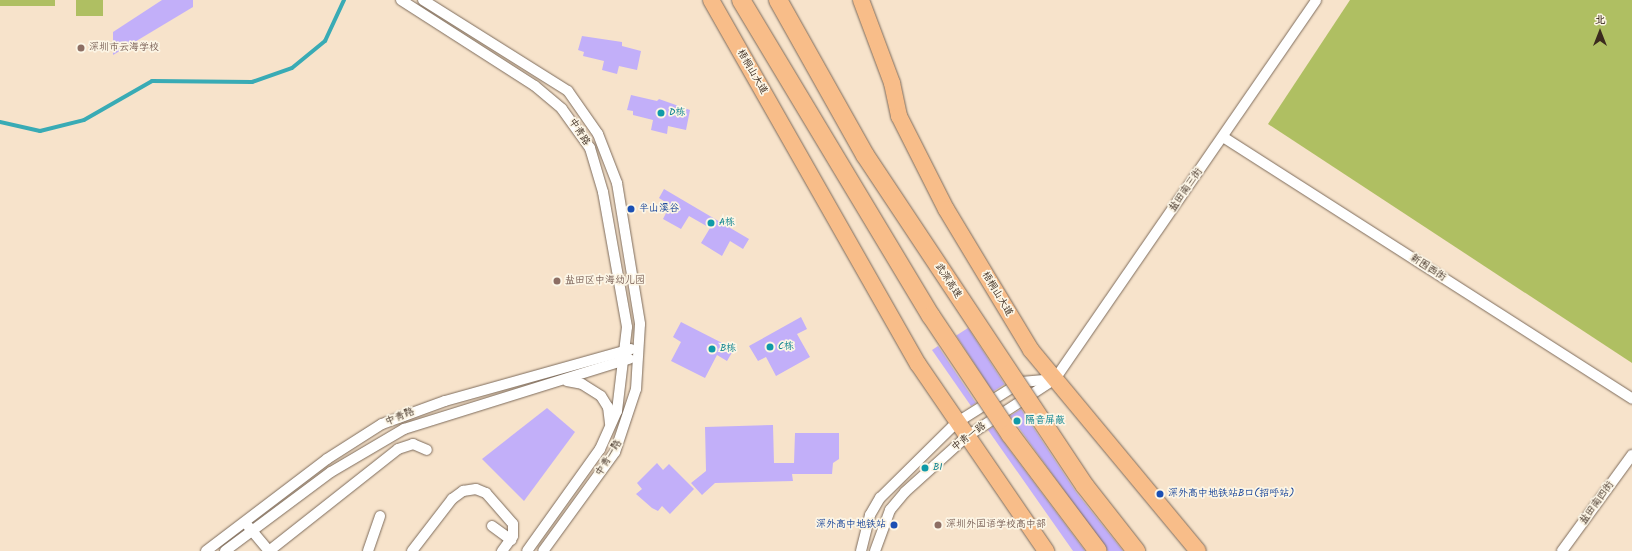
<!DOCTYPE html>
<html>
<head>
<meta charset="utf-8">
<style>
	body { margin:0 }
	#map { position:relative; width:1632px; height:551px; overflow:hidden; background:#f7e3cb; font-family:Kalam,"LXGW WenKai TC",sans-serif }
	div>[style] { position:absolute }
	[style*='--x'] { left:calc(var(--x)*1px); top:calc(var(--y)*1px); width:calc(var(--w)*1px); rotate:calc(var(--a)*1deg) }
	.green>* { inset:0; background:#afbf62; transform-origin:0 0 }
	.stream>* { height:4px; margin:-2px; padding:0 2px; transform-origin:2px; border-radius:2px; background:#39abb5 }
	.building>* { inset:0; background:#c2aff9; transform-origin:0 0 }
	.roads { filter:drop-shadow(0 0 1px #7d6b5b) drop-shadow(0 0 1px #7d6b5b) }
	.street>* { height:10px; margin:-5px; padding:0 5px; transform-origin:5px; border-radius:5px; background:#fff }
	.primary>* { height:16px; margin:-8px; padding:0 8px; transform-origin:8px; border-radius:8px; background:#f8bd89 }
	.bridges { filter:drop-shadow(0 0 1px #7d6b5b) drop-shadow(0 0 1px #7d6b5b) }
	.highway-bridge>* { height:18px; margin:-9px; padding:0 9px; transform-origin:9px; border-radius:9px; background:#f8bd89 }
	.dots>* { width:11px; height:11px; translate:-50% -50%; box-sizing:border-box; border:2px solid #fcf5e5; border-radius:50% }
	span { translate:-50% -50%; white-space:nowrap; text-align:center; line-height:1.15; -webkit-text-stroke:3.5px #fcf5e5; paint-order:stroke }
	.education-label { font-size:10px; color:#785e54 }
	.left { translate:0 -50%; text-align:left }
	.street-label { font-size:10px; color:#3b2a1e }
	.culture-label { font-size:10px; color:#0d838f }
	.transit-label { font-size:10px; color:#164399 }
	.right { translate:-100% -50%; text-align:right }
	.north { position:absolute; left:1580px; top:12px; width:40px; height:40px; -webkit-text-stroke:3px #fcf5e5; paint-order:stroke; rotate:0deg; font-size:11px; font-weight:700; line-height:16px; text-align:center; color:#3b2a1e }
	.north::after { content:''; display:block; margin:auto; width:14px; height:18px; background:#3b2a1e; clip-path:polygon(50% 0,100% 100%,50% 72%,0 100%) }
</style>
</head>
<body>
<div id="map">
	<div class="green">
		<i style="left:0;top:0;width:55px;height:6px"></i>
		<i style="left:76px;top:0;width:27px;height:16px"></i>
		<i style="clip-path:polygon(1350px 0,1632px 0,1632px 363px,1268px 124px)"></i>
	</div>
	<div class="stream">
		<i style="--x:0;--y:122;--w:41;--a:12.7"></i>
		<i style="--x:40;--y:131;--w:45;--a:-14"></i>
		<i style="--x:84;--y:120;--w:78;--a:-29.8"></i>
		<i style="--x:152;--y:81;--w:100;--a:0.6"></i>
		<i style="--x:252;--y:82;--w:42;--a:-19.3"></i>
		<i style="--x:292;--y:68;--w:43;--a:-39.3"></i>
		<i style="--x:325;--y:41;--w:45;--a:-65.1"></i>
	</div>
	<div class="building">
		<i style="clip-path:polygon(162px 0,193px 0,193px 7px,113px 55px,113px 32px)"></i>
		<i style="clip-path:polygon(582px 36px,622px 42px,622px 46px,641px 51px,637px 70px,619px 66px,617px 74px,602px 70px,604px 61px,583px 56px,584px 52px,578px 50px)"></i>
		<i style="clip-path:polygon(631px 95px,657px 101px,659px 99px,690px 110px,686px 130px,668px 126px,667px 134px,651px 130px,653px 120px,633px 115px,633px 111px,627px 110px)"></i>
		<i style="clip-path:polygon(664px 189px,749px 239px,743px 249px,730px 241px,722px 256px,701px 243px,710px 228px,689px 216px,681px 229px,663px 219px,670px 205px,659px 198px)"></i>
		<i style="clip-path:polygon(801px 317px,807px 329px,797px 334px,810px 357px,776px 376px,766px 357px,758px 361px,749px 346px)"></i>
		<i style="clip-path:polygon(681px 322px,734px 349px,727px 361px,717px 355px,705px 378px,671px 361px,681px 342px,673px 337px)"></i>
		<i style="left:968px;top:328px;width:67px;height:14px;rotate:57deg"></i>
		<i style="clip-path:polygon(938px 346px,976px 403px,971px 406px,932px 350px)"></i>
		<i style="clip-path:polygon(547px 408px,575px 432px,524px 501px,482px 459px)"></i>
		<i style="clip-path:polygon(1021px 409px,1076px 492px,1123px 551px,1108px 551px,1019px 428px,1010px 416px)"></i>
		<i style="clip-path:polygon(773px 425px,774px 463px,794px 463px,795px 433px,839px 433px,839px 459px,833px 463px,832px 474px,792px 474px,793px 481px,715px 483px,702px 495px,691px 483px,706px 471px,705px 427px)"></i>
		<i style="clip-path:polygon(993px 427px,1002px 440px,1085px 551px,1073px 551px,988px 430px)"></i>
		<i style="clip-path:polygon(657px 463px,663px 470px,669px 464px,694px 489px,670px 514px,662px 506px,658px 511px,652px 508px,636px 494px,642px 489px,637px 483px)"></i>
	</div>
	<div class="roads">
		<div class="street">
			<i style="--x:401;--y:0;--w:159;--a:32.7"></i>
			<i style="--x:535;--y:86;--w:35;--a:40"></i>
			<i style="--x:562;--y:109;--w:48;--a:54.3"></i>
			<i style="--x:590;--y:148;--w:46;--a:73.5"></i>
			<i style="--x:603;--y:192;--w:137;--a:79.9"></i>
			<i style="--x:627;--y:327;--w:85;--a:96.8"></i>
			<i style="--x:617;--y:411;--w:42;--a:114.1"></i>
			<i style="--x:600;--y:449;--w:125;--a:125.6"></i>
			<i style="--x:423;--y:0;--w:171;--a:32.1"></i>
			<i style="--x:568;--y:91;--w:52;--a:55.1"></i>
			<i style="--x:598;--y:134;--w:53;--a:68.8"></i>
			<i style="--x:617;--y:183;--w:143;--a:80.7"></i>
			<i style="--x:640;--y:324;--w:65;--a:93.5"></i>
			<i style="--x:636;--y:389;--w:66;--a:108.4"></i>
			<i style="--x:615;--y:452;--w:122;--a:126"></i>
			<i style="--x:1223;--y:137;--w:486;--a:32.6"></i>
			<i style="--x:567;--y:381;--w:15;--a:11"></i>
			<i style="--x:582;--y:384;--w:22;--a:32"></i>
			<i style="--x:601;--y:396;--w:13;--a:58"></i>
			<i style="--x:608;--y:407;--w:17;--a:83"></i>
			<i style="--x:248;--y:526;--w:33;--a:50"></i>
			<i style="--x:492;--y:526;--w:24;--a:36"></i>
			<i style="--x:206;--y:551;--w:152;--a:-37.2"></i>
			<i style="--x:327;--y:459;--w:65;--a:-32.5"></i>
			<i style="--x:382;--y:424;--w:67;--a:-20.1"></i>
			<i style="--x:445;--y:401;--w:193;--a:-15.6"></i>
			<i style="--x:225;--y:551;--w:132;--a:-36.7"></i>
			<i style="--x:331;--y:472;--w:85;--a:-30.5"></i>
			<i style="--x:404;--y:429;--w:236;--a:-17.3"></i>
			<i style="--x:269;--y:551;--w:164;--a:-38.3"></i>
			<i style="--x:398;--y:449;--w:16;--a:-18"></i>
			<i style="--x:413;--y:444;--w:15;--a:23"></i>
			<i style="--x:368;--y:551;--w:37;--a:-71"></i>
			<i style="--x:412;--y:551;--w:66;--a:-52.4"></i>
			<i style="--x:452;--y:499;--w:14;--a:-36"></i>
			<i style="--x:463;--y:491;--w:13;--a:-9"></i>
			<i style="--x:476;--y:489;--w:11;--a:22"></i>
			<i style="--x:486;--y:493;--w:41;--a:48.9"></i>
			<i style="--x:513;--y:524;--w:12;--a:90"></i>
			<i style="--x:513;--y:536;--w:19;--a:126"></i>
			<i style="--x:861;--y:551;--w:37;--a:-76"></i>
			<i style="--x:870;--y:515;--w:20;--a:-60"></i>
			<i style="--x:880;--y:498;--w:107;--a:-44.6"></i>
			<i style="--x:956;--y:423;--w:77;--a:-32.2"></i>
			<i style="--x:1021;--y:382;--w:32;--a:-5"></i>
			<i style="--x:875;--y:551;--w:44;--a:-69.9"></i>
			<i style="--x:890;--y:510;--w:23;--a:-50"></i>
			<i style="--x:905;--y:492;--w:82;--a:-42"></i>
			<i style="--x:966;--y:437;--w:106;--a:-33.1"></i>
			<i style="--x:1055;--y:379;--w:460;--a:-55.4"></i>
			<i style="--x:1562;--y:551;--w:119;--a:-53.9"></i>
		</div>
		<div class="primary">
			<i style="--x:711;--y:0;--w:419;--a:60.4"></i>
			<i style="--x:918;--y:364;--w:227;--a:55.6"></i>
			<i style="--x:861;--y:0;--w:89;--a:69.5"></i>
			<i style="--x:892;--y:83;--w:34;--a:78"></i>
			<i style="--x:899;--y:116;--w:104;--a:63.2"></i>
			<i style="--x:946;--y:209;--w:165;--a:58.9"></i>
			<i style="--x:1031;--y:350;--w:261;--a:50.3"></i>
		</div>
	</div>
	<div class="bridges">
		<div class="highway-bridge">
			<i style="--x:741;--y:0;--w:369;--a:59"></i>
			<i style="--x:931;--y:316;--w:142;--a:56.2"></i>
			<i style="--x:1010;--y:434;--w:146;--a:53.1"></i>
			<i style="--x:778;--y:0;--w:178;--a:60.7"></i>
			<i style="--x:865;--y:155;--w:397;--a:56.4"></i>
			<i style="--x:1085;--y:486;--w:83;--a:51.9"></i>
		</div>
	</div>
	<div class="dots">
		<i style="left:81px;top:48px;background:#8d6e63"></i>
		<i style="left:661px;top:113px;background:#0f9aa8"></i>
		<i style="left:631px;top:209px;background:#1a4fb4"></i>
		<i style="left:711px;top:223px;background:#0f9aa8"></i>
		<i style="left:557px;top:281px;background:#8d6e63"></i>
		<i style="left:770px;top:347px;background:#0f9aa8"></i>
		<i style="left:712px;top:349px;background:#0f9aa8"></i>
		<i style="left:1017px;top:421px;background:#0f9aa8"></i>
		<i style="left:925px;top:468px;background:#0f9aa8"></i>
		<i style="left:1160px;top:494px;background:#1a4fb4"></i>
		<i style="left:894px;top:525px;background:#1a4fb4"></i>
		<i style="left:938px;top:525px;background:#8d6e63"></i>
	</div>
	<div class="education-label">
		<span class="left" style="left:89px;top:48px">深圳市云海学校</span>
		<span class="left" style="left:565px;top:281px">盐田区中海幼儿园</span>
		<span class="left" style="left:946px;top:525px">深圳外国语学校高中部</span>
	</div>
	<div class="street-label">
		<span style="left:752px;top:72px;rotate:60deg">梧桐山大道</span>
		<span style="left:579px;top:132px;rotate:57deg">中青路</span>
		<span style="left:1186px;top:190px;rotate:-55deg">盐田南三街</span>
		<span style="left:1428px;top:268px;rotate:33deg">新围西街</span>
		<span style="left:948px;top:281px;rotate:57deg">武深高速</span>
		<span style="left:997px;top:294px;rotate:59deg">梧桐山大道</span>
		<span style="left:400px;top:417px;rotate:-22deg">中青路</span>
		<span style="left:969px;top:437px;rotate:-37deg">中青一路</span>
		<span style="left:609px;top:458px;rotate:-58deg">中青一路</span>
		<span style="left:1597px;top:503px;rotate:-54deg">盐田南四街</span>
	</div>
	<div class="culture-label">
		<span class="left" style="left:669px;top:113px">D栋</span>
		<span class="left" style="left:719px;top:223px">A栋</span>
		<span class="left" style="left:778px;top:347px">C栋</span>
		<span class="left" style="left:720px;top:349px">B栋</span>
		<span class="left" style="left:1025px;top:421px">隔音屏蔽</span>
		<span class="left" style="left:933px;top:468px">B1</span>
	</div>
	<div class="transit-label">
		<span class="left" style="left:639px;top:209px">半山溪谷</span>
		<span class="left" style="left:1168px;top:494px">深外高中地铁站B口(招呼站)</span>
		<span class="right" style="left:886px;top:525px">深外高中地铁站</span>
	</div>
	<div class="north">北</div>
</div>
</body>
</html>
